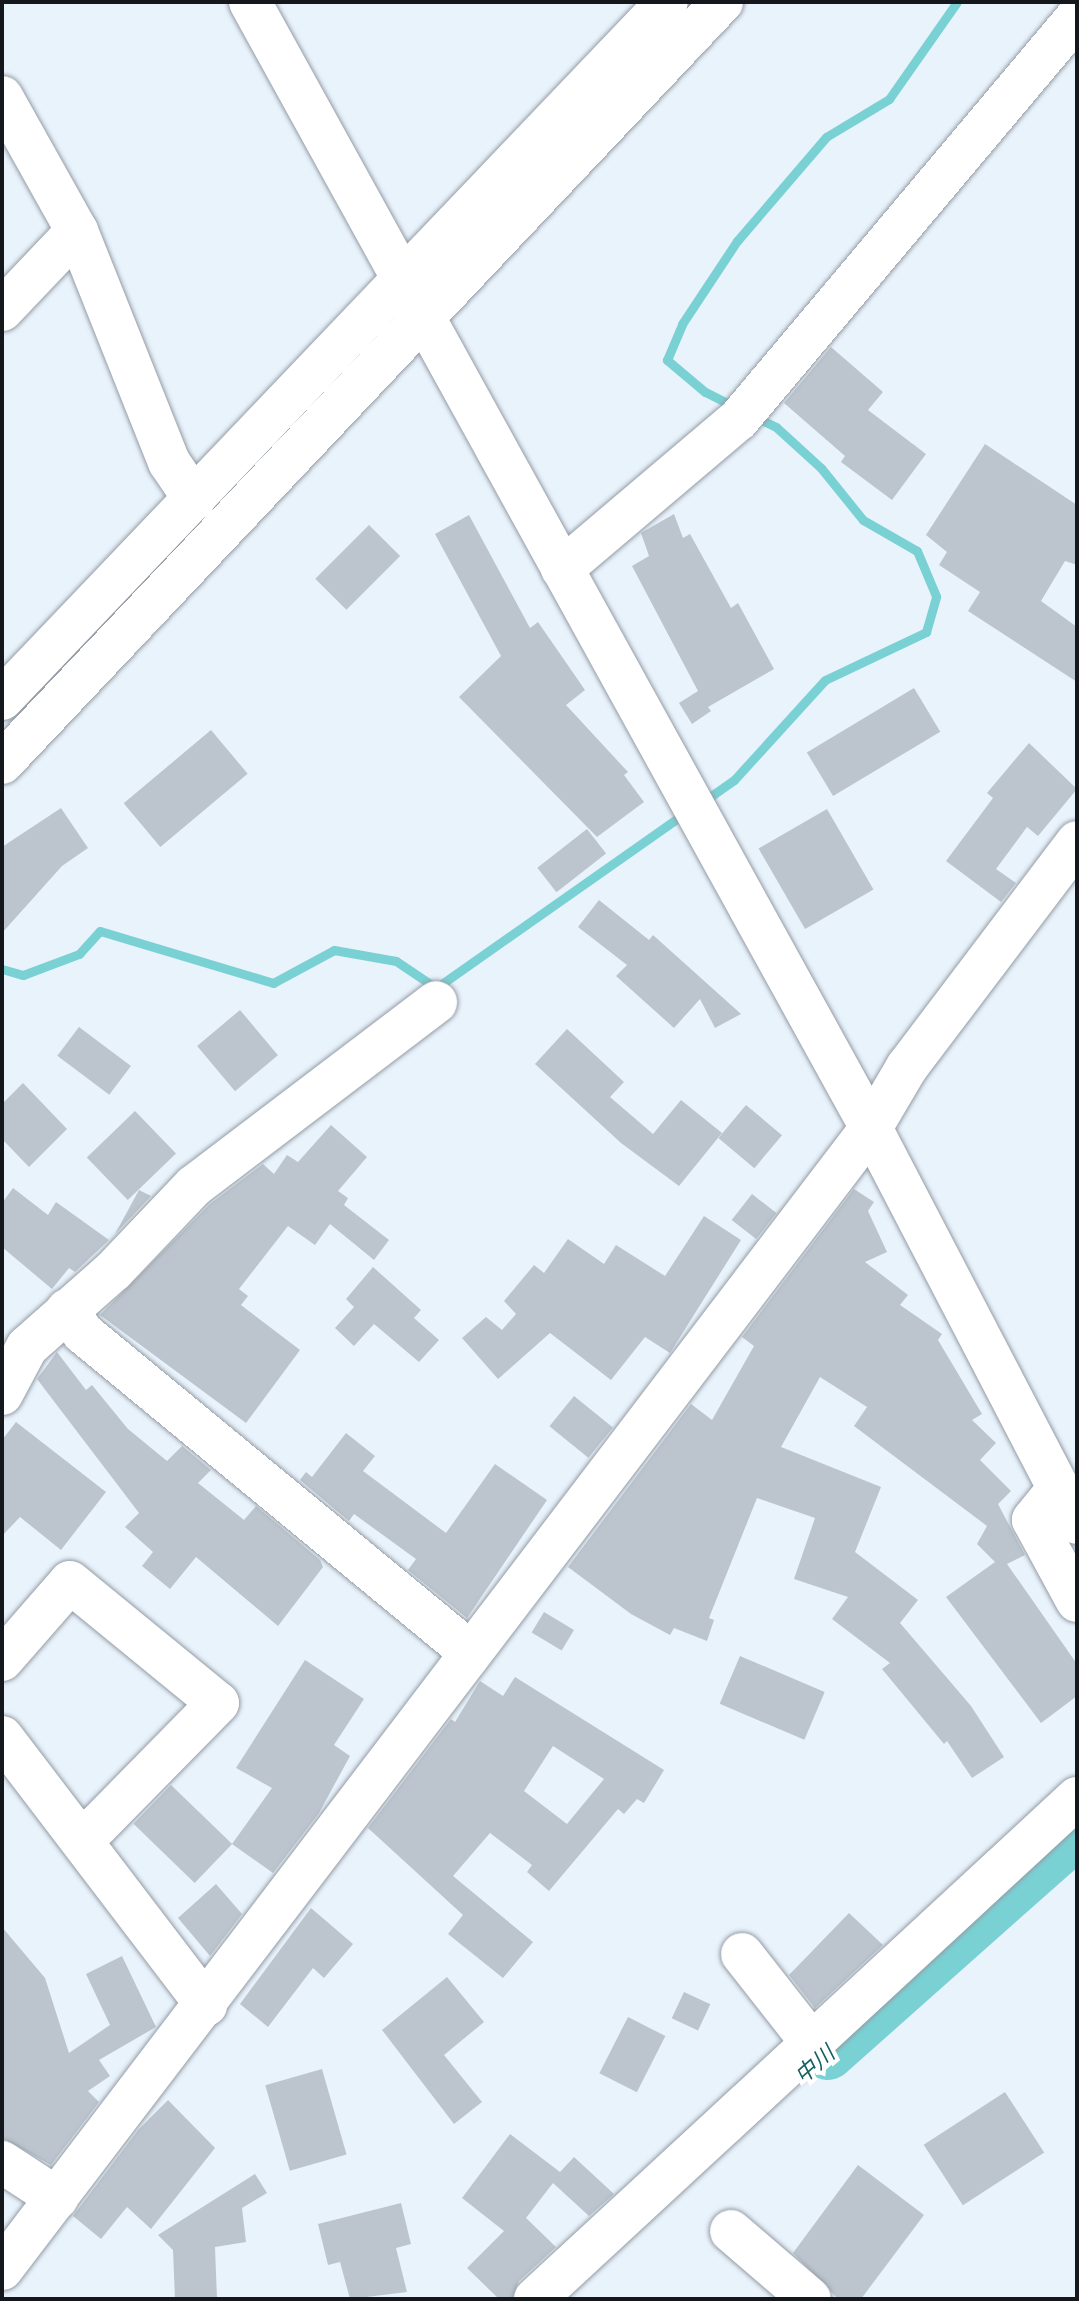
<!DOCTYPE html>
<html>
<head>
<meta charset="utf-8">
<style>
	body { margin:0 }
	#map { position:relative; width:1079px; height:2301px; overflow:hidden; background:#e9f3fc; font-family:Commissioner,"Noto Sans JP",sans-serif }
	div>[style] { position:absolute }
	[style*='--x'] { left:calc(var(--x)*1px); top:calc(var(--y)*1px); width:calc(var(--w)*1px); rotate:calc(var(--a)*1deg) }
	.stream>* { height:9px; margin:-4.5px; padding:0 4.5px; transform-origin:4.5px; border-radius:4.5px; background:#7ad1d4 }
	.river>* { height:52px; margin:-26px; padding:0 26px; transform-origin:26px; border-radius:26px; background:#7ad1d4 }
	.building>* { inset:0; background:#bcc5ce; transform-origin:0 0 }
	.roads { filter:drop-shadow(0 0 2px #949ca5) drop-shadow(0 0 2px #949ca5) }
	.minor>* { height:42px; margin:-21px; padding:0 21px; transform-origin:21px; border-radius:21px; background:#fff }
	span { translate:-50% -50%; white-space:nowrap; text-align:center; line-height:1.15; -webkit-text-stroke:8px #fff; paint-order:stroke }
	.water-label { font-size:22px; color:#176063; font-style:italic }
	.frame { position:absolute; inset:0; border:4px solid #14171b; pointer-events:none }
</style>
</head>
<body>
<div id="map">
	<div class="stream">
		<i style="--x:737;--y:408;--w:36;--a:-153"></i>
		<i style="--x:705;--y:392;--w:50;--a:-139.9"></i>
		<i style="--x:667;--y:360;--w:39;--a:-67"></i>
		<i style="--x:682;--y:324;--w:100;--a:-56.5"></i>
		<i style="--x:737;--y:241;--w:137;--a:-49.4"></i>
		<i style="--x:826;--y:137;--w:74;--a:-31.1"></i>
		<i style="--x:889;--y:99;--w:118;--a:-55"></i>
		<i style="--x:704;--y:801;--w:37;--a:-35"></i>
		<i style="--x:734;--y:780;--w:135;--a:-47.7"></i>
		<i style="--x:825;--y:680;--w:112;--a:-25.4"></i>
		<i style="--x:926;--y:632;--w:37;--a:-74"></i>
		<i style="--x:936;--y:596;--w:49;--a:-112.9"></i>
		<i style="--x:917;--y:551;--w:62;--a:-150.1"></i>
		<i style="--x:863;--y:520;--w:67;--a:-128.9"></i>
		<i style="--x:821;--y:468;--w:61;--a:-137.7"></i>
		<i style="--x:776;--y:427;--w:25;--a:-154"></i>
		<i style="--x:2;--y:969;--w:22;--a:16"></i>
		<i style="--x:23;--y:975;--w:60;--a:-20.6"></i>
		<i style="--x:79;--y:954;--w:31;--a:-48"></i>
		<i style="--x:100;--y:931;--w:181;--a:16.7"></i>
		<i style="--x:273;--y:983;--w:69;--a:-28.4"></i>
		<i style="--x:334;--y:950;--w:63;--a:10.1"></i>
		<i style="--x:396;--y:961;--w:48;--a:34"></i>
		<i style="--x:436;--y:988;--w:304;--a:-35.1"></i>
	</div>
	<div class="river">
		<i style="--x:828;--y:2054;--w:333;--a:-41.6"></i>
	</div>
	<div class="building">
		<i style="clip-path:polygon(831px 347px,883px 392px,868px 410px,926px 454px,892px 500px,841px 462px,845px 456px,784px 403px)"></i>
		<i style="clip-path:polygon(985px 444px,1077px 505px,1077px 565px,1065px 561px,1041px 601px,1077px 627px,1077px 682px,968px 611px,980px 592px,939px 565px,947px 552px,926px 535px)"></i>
		<i style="clip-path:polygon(674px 514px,683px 538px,690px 534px,731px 608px,738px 603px,774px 669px,708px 707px,711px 711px,692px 724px,679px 703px,698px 691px,632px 566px,649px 556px,641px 533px)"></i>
		<i style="clip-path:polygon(469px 515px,530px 628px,538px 622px,585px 690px,566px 705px,628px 772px,624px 775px,644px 802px,597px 837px,459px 697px,501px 656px,435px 534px)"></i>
		<i style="left:369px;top:525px;width:44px;height:76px;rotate:45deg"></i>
		<i style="left:914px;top:688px;width:51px;height:125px;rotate:59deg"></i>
		<i style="left:211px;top:730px;width:57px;height:114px;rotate:50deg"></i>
		<i style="clip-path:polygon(1029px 743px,1077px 789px,1038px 836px,1027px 827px,996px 869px,1016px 883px,1001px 902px,946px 861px,993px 798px,987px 793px)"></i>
		<i style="clip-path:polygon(61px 808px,88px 848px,62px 866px,2px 933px,2px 847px)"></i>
		<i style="left:827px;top:809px;width:93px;height:79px;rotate:60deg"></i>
		<i style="left:587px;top:829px;width:31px;height:63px;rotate:52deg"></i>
		<i style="clip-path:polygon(599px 900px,649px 940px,653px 935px,741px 1014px,715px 1028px,700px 999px,674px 1028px,616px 976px,627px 965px,578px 927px)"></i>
		<i style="left:240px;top:1010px;width:59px;height:56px;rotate:50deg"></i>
		<i style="left:79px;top:1027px;width:65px;height:36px;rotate:37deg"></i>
		<i style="clip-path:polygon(567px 1029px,624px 1082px,610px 1097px,653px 1134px,681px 1100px,722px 1133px,679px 1186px,621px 1143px,535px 1064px)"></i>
		<i style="clip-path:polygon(23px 1083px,67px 1129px,29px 1167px,2px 1139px,2px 1104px)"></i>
		<i style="left:746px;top:1105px;width:47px;height:43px;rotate:40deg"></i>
		<i style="left:135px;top:1111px;width:59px;height:67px;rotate:46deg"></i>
		<i style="clip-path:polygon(331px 1125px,367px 1157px,338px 1191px,348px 1198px,344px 1205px,389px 1240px,374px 1260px,330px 1224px,315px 1245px,288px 1226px,239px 1289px,248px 1296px,241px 1305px,300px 1350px,246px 1423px,100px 1315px,210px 1204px,263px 1164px,274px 1174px,287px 1155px,298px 1162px)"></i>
		<i style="clip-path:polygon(13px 1188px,48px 1215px,56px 1202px,109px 1240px,75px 1272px,69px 1268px,52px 1289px,2px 1247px,2px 1203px)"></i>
		<i style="clip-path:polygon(854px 1189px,874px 1202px,868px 1211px,887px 1252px,865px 1262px,908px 1295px,900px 1305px,942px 1334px,938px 1340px,982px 1414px,972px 1420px,996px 1443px,980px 1460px,1011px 1491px,998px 1504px,1025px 1555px,1007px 1564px,1077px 1664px,1077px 1696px,1041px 1723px,946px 1597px,995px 1562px,977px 1544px,987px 1526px,854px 1426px,867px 1407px,820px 1377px,781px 1447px,881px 1487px,855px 1552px,918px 1600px,900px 1623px,971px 1706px,1004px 1757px,972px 1778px,947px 1741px,944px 1744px,882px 1669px,890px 1663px,832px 1619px,848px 1597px,794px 1579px,815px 1518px,757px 1498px,709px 1618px,714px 1620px,707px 1641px,674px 1628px,670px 1635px,631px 1614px,568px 1567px,691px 1404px,712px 1420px,754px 1346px,742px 1337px)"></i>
		<i style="clip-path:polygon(139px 1190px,151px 1196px,115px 1234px)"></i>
		<i style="left:752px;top:1194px;width:31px;height:33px;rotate:38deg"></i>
		<i style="clip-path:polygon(704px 1216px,741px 1240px,670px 1353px,645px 1337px,611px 1380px,550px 1333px,498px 1379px,462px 1338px,486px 1317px,502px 1330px,516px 1314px,504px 1301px,534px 1265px,544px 1273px,568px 1239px,604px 1264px,616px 1245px,665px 1276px)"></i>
		<i style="clip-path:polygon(373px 1267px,421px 1310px,414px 1318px,439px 1340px,419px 1362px,374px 1324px,354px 1346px,335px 1328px,354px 1307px,346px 1299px)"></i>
		<i style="clip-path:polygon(57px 1352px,86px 1390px,92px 1385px,128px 1429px,167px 1461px,182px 1446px,211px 1470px,198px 1483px,244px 1520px,256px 1506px,320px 1560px,323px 1567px,278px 1626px,196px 1557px,170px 1589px,142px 1566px,153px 1552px,125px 1527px,139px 1513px,37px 1379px)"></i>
		<i style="left:574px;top:1396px;width:50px;height:39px;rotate:39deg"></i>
		<i style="clip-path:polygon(16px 1422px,106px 1492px,61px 1550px,20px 1517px,2px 1536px,2px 1440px)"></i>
		<i style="clip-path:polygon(346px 1433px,375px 1456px,363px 1471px,446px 1533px,495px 1464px,547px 1500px,467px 1618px,408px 1570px,416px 1559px,354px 1514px,349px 1521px,300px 1480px,306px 1472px,312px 1477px)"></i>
		<i style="left:544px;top:1612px;width:35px;height:24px;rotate:31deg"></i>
		<i style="left:740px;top:1656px;width:92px;height:52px;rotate:23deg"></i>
		<i style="clip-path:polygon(305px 1660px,364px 1699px,334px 1745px,350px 1756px,319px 1813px,273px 1873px,232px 1844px,272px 1788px,236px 1768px)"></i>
		<i style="clip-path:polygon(evenodd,515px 1677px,664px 1770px,644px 1803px,637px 1799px,624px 1814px,618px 1809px,549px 1891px,527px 1872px,532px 1865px,490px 1833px,453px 1876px,533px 1942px,503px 1978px,448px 1934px,463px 1915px,368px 1828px,451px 1719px,455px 1722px,480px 1681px,503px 1696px,515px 1677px,553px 1746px,604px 1779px,567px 1824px,524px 1791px,553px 1746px)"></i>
		<i style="left:171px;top:1785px;width:85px;height:54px;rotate:44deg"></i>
		<i style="clip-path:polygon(216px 1884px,242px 1914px,210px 1956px,178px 1918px)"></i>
		<i style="clip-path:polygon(311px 1908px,353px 1944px,324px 1978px,313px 1968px,268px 2027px,240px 2004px)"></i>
		<i style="clip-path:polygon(849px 1913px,883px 1945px,815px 2008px,789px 1975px)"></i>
		<i style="clip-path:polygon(2px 1927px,45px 1978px,69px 2053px,110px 2025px,86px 1974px,122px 1956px,156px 2027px,99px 2060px,110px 2076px,88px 2091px,99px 2102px,51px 2165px,2px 2138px)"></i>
		<i style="clip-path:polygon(447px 1977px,484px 2022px,444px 2055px,482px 2102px,454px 2124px,382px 2030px)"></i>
		<i style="left:684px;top:1992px;width:29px;height:29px;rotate:25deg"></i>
		<i style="left:628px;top:2017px;width:42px;height:63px;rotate:27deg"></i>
		<i style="left:322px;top:2069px;width:89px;height:59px;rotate:74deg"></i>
		<i style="left:1005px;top:2092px;width:72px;height:97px;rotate:57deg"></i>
		<i style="clip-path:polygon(168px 2100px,215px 2148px,151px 2229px,127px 2207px,101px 2239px,73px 2216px,139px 2129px)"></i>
		<i style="clip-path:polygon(510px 2134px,560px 2172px,574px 2157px,614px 2194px,589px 2216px,553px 2183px,526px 2218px,556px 2247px,519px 2281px,512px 2299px,499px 2299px,467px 2268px,504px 2231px,462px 2198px)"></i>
		<i style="clip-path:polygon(858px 2165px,924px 2215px,861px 2299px,838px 2299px,793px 2253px)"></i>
		<i style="clip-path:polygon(255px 2174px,267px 2193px,242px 2208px,246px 2242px,215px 2247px,217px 2299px,175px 2299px,173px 2250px,158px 2235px)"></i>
		<i style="clip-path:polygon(401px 2203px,411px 2244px,396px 2248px,407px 2292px,350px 2299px,340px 2262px,328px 2265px,318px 2224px)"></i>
	</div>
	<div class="roads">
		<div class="minor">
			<i style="--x:250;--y:2;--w:1286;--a:61.12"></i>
			<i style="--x:871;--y:1128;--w:445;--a:62.5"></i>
			<i style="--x:2;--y:97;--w:154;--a:60.8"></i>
			<i style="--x:77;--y:231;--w:249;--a:68.3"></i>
			<i style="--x:169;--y:462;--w:45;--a:56"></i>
			<i style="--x:2;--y:310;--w:109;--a:-46.5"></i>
			<i style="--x:562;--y:569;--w:232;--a:-40.3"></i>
			<i style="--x:739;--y:419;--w:525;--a:-49.94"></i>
			<i style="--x:2;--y:699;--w:963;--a:-46.35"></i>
			<i style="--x:2;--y:763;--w:1048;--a:-46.59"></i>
			<i style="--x:67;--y:1310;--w:28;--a:55"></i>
			<i style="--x:83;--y:1333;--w:502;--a:39.5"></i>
			<i style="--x:2;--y:1394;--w:53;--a:-62"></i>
			<i style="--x:27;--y:1347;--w:116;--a:-41.5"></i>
			<i style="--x:114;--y:1270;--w:116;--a:-46.4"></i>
			<i style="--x:194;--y:1186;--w:304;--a:-37.2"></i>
			<i style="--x:1058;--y:1489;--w:40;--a:129"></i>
			<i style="--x:1033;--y:1520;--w:92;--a:61.5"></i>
			<i style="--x:2;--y:1660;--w:103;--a:-48.9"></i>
			<i style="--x:70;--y:1582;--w:191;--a:39.3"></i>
			<i style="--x:218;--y:1703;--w:173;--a:134.5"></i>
			<i style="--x:97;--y:1826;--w:21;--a:152"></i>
			<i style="--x:2;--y:1737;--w:337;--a:52.7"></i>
			<i style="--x:742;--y:1954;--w:112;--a:51.9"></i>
			<i style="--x:2;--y:2162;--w:66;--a:33.2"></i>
			<i style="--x:731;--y:2231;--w:104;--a:40.7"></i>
			<i style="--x:2;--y:2269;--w:1434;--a:-52.71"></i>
			<i style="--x:871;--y:1128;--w:71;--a:-59.5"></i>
			<i style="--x:907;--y:1067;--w:282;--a:-52.9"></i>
			<i style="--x:535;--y:2299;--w:738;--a:-42.75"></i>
		</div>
	</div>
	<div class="water-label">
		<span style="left:814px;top:2064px;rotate:-41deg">中川</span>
	</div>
	<div class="frame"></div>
</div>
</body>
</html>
